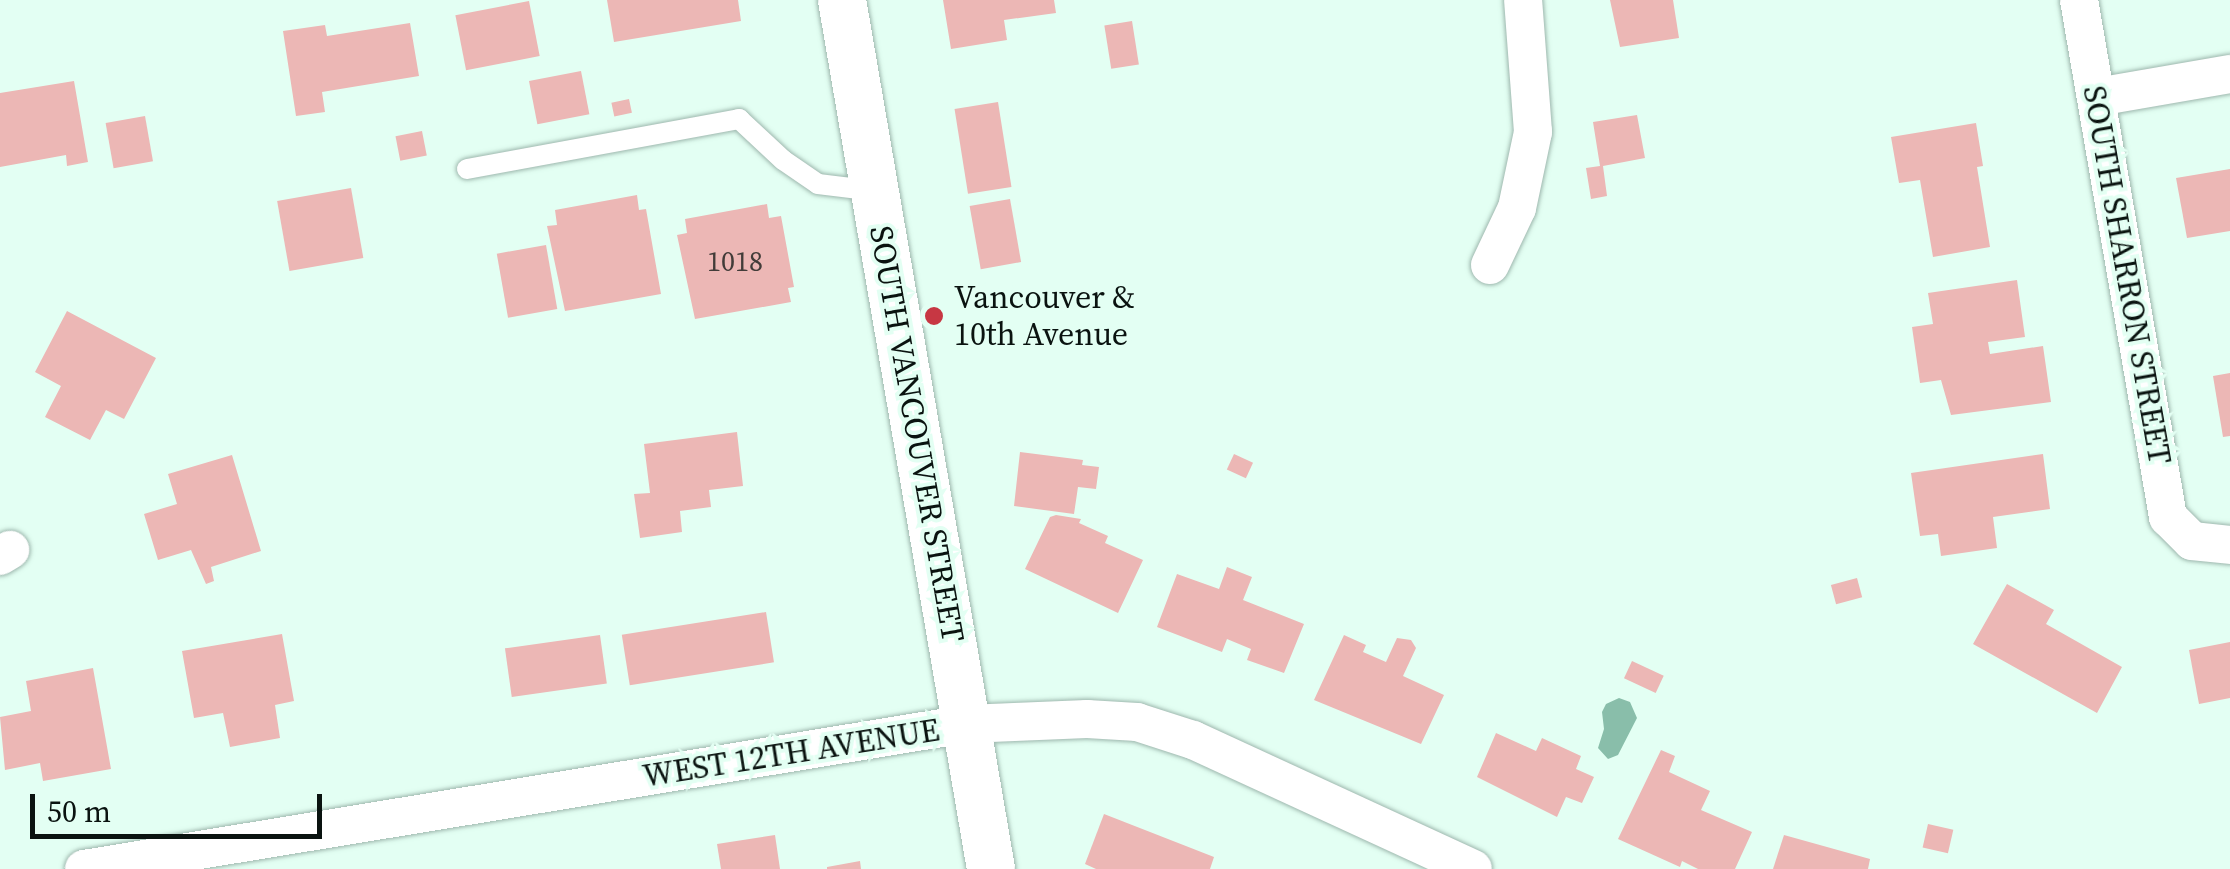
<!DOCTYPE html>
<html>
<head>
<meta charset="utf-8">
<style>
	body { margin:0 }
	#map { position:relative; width:2230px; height:869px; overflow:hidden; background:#e3fff3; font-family:"Source Serif 4",serif }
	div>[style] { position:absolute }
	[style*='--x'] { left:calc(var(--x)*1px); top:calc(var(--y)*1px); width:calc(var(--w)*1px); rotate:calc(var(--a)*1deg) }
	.water>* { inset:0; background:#89beaa }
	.building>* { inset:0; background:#ecb7b5; transform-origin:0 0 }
	.roads { filter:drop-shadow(0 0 2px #9eb8ae) drop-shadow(0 0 2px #9eb8ae) }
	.service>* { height:20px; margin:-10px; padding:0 10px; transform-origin:10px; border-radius:10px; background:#fff }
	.minor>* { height:38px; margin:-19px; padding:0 19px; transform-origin:19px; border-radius:19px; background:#fff }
	.tertiary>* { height:48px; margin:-24px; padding:0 24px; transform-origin:24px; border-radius:24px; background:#fff }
	.dots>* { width:28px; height:28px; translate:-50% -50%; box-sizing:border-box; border:5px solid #e3fff3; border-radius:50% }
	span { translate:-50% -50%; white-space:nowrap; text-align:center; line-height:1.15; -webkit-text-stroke:8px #e3fff3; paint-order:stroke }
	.number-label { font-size:28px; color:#423c39 }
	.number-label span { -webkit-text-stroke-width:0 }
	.street-label { font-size:32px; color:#0a1310 }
	.poi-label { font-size:32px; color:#0a1310 }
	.left { translate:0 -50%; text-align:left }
	.scale { position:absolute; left:30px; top:794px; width:292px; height:45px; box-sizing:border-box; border:5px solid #0a1310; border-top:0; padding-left:12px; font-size:30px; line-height:35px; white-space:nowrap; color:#0a1310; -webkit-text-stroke:8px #e3fff3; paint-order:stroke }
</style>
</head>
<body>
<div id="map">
	<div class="water">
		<i style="clip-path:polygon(1619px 698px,1630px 702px,1637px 718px,1618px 755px,1608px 759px,1598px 748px,1604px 729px,1602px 712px,1606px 704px)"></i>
	</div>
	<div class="building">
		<i style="clip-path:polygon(607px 0,738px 0,741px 21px,614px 42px)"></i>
		<i style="clip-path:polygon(943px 0,1054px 0,1056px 13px,1004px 20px,1007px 40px,951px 49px)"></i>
		<i style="clip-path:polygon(1610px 0,1673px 0,1679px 38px,1620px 47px)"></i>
		<i style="left:529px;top:1px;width:56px;height:75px;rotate:79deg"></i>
		<i style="left:1132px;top:21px;width:44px;height:28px;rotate:81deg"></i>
		<i style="clip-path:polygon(410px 23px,419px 76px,322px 92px,325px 112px,296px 116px,283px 31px,325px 25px,327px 36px)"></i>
		<i style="left:581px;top:71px;width:44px;height:53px;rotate:79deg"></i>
		<i style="clip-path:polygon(74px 81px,88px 162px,67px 166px,66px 155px,0 167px,0 93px)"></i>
		<i style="left:629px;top:99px;width:14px;height:18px;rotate:78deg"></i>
		<i style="left:998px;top:102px;width:86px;height:44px;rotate:81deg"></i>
		<i style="clip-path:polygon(1637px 115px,1645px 158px,1603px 166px,1607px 196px,1591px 199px,1586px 168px,1600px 166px,1593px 122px)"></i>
		<i style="left:145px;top:116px;width:46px;height:40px;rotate:80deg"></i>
		<i style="clip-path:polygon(1976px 123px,1983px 166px,1977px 167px,1990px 247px,1933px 257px,1920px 180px,1899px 183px,1891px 137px)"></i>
		<i style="left:422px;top:131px;width:25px;height:27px;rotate:79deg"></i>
		<i style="clip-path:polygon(2230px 169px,2230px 231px,2187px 238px,2176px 178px)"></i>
		<i style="left:351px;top:188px;width:71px;height:75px;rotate:80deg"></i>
		<i style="clip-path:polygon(637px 195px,639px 210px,646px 209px,661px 294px,565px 311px,547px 226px,557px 225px,555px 210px)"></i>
		<i style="left:1010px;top:199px;width:64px;height:41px;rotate:80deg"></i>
		<i style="clip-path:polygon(767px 204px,769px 218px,781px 216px,794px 287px,788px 288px,791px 302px,695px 319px,677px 235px,687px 233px,685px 219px)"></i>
		<i style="left:546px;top:245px;width:65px;height:50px;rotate:80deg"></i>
		<i style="clip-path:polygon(2017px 280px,2025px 337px,1988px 342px,1990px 354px,2043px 346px,2051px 402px,1951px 415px,1941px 380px,1920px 383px,1912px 327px,1933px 324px,1928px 293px)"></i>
		<i style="clip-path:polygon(67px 311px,156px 358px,124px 419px,106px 410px,90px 440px,45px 417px,61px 386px,35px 372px)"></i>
		<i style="clip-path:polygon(2230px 373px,2230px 436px,2223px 437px,2213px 376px)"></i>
		<i style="clip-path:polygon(737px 432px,743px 486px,709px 490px,711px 507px,680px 511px,682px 532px,640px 538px,634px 494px,650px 493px,644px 444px)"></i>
		<i style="clip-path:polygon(1020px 452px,1083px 460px,1082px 465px,1099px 467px,1096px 489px,1078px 487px,1074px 514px,1014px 506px)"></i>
		<i style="left:1234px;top:454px;width:21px;height:17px;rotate:25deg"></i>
		<i style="clip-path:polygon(2043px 454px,2050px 509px,1993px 517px,1997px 548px,1941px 556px,1938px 534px,1920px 536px,1911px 473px)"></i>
		<i style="clip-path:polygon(232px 455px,261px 551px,211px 567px,214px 581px,206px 584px,191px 550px,158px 560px,144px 514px,177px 504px,168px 474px)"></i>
		<i style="clip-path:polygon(1056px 515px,1081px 519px,1079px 523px,1108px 536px,1105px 543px,1143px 560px,1118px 613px,1025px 569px,1050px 517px)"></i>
		<i style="clip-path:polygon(1227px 567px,1252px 577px,1243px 600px,1304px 624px,1284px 673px,1247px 660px,1251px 649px,1227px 639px,1222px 652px,1157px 627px,1177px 574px,1219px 589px)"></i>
		<i style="left:1857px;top:578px;width:20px;height:27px;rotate:75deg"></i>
		<i style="clip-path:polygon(2007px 584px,2054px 610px,2046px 624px,2122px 667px,2097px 713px,1973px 644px)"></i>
		<i style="left:766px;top:612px;width:51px;height:146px;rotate:81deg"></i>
		<i style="clip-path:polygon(282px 634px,294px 701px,275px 705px,280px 738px,230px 747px,223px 713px,194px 718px,182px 651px)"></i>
		<i style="left:600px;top:635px;width:49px;height:96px;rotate:82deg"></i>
		<i style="clip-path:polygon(1344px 635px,1366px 645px,1363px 652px,1386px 662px,1397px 638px,1411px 640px,1416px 648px,1403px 676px,1444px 695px,1421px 744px,1314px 700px)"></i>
		<i style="clip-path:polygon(2230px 642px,2230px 698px,2199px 704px,2189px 650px)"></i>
		<i style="left:1632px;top:661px;width:35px;height:19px;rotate:25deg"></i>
		<i style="clip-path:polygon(93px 668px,111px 769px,43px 781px,40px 763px,5px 770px,0 717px,31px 711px,26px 681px)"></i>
		<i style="clip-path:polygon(1496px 733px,1536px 751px,1542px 738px,1581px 756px,1576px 769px,1594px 777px,1582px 803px,1566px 797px,1557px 817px,1477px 777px)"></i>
		<i style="clip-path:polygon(1661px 750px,1675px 756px,1669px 772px,1710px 791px,1701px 810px,1752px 832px,1735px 869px,1698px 869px,1682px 861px,1680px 867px,1618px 839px)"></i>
		<i style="clip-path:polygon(1104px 814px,1214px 857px,1210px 869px,1096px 869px,1085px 864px)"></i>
		<i style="left:1928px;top:824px;width:26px;height:24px;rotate:13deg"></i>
		<i style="clip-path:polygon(775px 835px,780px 869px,721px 869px,717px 844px)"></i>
		<i style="clip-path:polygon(1784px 835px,1870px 859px,1868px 869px,1773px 869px)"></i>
		<i style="clip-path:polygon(860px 861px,861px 869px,827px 869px,827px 867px)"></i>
	</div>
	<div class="roads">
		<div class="service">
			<i style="--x:467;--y:169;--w:277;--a:-10.4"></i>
			<i style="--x:739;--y:119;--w:60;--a:43"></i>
			<i style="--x:783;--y:160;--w:42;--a:34.4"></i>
			<i style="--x:818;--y:184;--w:58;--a:6.9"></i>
		</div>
		<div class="minor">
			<i style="--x:2079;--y:0;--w:525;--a:80.23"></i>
			<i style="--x:2168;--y:517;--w:34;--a:45"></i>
			<i style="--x:2192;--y:541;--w:38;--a:6"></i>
			<i style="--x:2097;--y:97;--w:135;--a:-9.8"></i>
			<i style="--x:1490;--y:265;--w:63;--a:-64.7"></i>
			<i style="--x:1517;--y:208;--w:78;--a:-78.1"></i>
			<i style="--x:1533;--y:132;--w:132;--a:-94.3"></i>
			<i style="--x:0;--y:556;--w:12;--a:-31"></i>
			<i style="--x:84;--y:869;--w:894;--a:-9.34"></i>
			<i style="--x:966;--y:724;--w:121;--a:-2.4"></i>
			<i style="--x:1087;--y:719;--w:50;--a:3.4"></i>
			<i style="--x:1137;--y:722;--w:59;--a:17.8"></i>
			<i style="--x:1193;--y:740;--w:308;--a:24.7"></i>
		</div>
		<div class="tertiary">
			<i style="--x:842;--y:0;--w:882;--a:80.27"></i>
		</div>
	</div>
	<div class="dots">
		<i style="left:934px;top:316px;background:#c73743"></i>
	</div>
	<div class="number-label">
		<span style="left:735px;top:261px">1018</span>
	</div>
	<div class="street-label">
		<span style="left:2127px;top:275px;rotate:80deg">SOUTH SHARRON STREET</span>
		<span style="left:917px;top:434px;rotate:80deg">SOUTH VANCOUVER STREET</span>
		<span style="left:791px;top:753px;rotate:-9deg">WEST 12TH AVENUE</span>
	</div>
	<div class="poi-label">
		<span class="left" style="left:954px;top:316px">Vancouver &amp;<br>10th Avenue</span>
	</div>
	<div class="scale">50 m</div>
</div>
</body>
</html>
